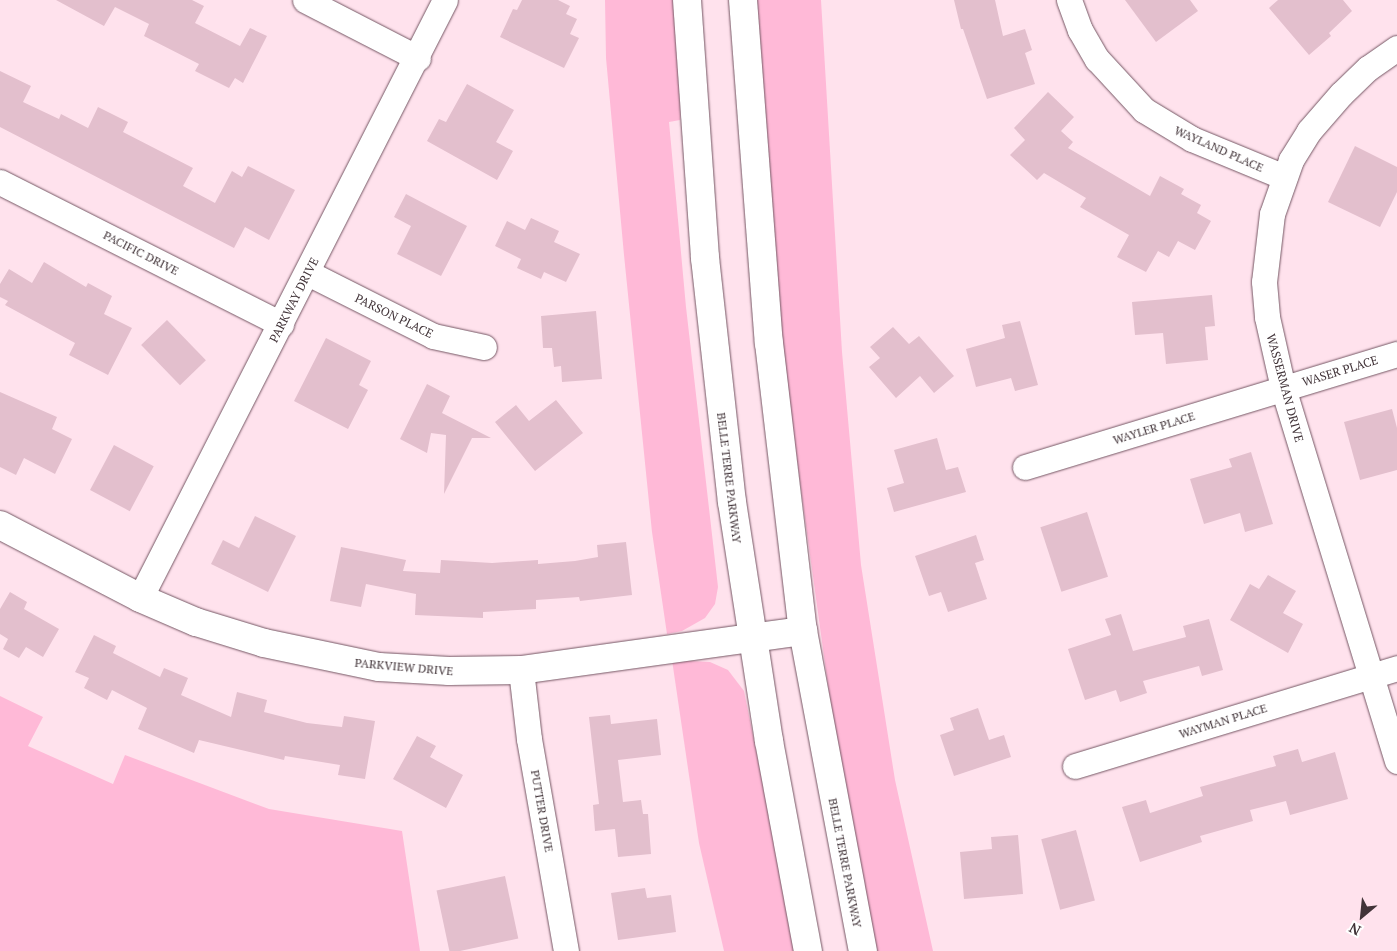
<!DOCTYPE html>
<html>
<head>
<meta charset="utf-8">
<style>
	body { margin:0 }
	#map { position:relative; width:1397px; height:951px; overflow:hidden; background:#ffe2ed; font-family:"PT Serif",serif }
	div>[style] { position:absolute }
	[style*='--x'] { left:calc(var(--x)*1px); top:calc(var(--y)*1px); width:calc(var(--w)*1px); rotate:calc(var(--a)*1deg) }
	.green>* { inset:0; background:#ffb9d7 }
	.building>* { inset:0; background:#e3bfcd; transform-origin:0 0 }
	.roads { filter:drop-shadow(0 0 1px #755764) drop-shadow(0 0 1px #755764) }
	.minor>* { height:25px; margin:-12.5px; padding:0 12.5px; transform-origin:12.5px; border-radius:12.5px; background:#fff }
	.tertiary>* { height:28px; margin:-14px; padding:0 14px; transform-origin:14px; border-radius:14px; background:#fff }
	.secondary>* { height:28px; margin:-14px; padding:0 14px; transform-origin:14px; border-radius:14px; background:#fff }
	span { translate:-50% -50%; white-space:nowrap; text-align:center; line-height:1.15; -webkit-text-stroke:4px #fff; paint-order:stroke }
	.street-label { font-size:12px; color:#413338 }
	.north { position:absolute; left:1337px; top:891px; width:50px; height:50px; -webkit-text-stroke:4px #fff; paint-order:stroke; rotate:208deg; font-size:14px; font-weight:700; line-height:20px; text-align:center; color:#413338 }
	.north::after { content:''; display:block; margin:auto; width:18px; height:22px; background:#413338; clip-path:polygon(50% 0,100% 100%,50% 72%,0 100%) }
</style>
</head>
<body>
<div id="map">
	<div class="green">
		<i style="clip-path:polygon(605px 0,675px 0,681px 104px,680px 120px,669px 122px,686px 307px,718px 587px,715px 604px,705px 618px,682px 631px,667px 634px,652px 532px,624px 255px,606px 58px)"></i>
		<i style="clip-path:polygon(756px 0,821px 0,842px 352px,861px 565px,895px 780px,933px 951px,877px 951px,832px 714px,785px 374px)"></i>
		<i style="clip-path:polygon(672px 660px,710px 662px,728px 670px,744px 691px,797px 951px,724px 951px,699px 843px)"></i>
		<i style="clip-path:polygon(0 696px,43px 717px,28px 746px,113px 784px,125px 755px,269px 809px,402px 831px,420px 951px,0 951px)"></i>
	</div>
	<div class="building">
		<i style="clip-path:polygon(56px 0,192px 0,204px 6px,195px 23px,240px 46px,250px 28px,267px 36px,243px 83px,235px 78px,229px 88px,195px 71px,199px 64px,144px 36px,149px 24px,115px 7px,104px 26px)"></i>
		<i style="clip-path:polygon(522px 0,558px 0,570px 6px,566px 14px,577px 19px,570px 34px,579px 38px,564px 68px,500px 37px,513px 9px,517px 10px)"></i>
		<i style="clip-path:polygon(954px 0,995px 0,1003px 36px,1025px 29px,1032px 50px,1025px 53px,1035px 84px,987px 99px,963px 29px,961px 29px)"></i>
		<i style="clip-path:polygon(1125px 0,1190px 0,1198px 11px,1156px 42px)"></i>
		<i style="clip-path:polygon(1278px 0,1343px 0,1352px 11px,1329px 33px,1331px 36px,1309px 55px,1269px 8px)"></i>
		<i style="clip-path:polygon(0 71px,31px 86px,23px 102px,59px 119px,61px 114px,88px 128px,98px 107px,128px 122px,123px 132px,193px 168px,183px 186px,215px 203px,232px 171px,242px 177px,248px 166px,295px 190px,269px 240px,245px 227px,234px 248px,0 127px)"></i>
		<i style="clip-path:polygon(467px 84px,514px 110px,496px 142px,513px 151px,497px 180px,427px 141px,439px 119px,446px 122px)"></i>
		<i style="clip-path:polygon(1048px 92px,1074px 117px,1061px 131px,1073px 142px,1068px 148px,1150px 196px,1160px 176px,1184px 189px,1181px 194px,1201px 205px,1197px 213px,1211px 221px,1195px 250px,1178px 241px,1169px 257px,1158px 251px,1146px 272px,1117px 257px,1129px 235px,1080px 207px,1086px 198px,1044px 173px,1037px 180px,1010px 155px,1025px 140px,1014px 128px)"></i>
		<i style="clip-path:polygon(1355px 146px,1397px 167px,1397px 192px,1380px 227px,1328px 202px)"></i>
		<i style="clip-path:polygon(406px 194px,467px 226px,441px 276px,397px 254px,411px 226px,394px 217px)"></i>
		<i style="clip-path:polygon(531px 218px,559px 231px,554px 242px,580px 254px,566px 282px,544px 272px,541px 279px,517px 268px,521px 259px,495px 246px,507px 221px,525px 230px)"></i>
		<i style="clip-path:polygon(44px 262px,86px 287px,88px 283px,112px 296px,104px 314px,132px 328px,108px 375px,69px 355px,75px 343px,5px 305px,8px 301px,0 297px,0 284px,9px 269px,32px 283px)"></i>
		<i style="clip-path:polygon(1212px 295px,1215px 326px,1205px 327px,1208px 360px,1166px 364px,1163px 333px,1135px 335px,1132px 302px)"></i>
		<i style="clip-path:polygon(596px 311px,602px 379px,562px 382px,561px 366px,554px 367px,552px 348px,543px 348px,541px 316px)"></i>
		<i style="left:167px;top:320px;width:56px;height:36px;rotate:46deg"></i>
		<i style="clip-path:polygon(1020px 321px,1038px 385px,1015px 391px,1011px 378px,976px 387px,966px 349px,1005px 338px,1002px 325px)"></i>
		<i style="clip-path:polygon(893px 327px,909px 344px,919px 336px,954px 376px,934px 393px,920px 376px,896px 398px,869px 367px,880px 358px,870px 347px)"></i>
		<i style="clip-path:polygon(326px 338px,371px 361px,359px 385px,368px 390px,348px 429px,294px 401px)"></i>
		<i style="clip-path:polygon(427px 384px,450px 396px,442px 413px,491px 438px,472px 438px,444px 494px,446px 435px,431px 433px,427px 453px,400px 439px)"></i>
		<i style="clip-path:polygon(0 392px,57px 417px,52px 429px,72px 439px,55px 474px,24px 458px,16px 475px,0 467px)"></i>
		<i style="clip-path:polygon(556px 400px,583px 433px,535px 471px,495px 422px,516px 405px,529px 421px)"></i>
		<i style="clip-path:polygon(1392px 409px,1397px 428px,1397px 470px,1360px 480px,1344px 422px)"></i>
		<i style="clip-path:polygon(937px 438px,946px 470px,958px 467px,966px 492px,894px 512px,887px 488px,904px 483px,894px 450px)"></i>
		<i style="left:114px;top:445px;width:45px;height:51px;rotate:28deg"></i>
		<i style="clip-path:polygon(1251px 452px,1273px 524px,1245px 532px,1240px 513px,1204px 524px,1190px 479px,1232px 467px,1229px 459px)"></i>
		<i style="left:1087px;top:512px;width:68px;height:49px;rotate:72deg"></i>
		<i style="clip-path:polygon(255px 516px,296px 536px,268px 592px,211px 564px,223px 540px,239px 548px)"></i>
		<i style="clip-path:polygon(976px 535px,984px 560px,975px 563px,987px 599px,948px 612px,941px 592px,929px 596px,915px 556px)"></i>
		<i style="clip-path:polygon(626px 542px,632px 595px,580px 601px,579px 597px,536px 600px,536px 609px,483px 612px,483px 618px,415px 615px,416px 594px,366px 584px,361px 607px,330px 601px,341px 547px,406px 560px,403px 571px,440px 573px,441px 560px,492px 563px,538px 560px,538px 564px,575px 561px,598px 557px,597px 545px)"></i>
		<i style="clip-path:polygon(1268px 575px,1296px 591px,1283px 613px,1303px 624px,1288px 653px,1230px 620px,1250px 584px,1259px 589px)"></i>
		<i style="clip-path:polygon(10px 592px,27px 602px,24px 609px,59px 629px,43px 657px,26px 647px,19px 658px,3px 649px,8px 639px,0 634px,0 609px)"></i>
		<i style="clip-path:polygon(1121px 614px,1133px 651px,1186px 637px,1183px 626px,1209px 619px,1223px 670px,1202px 676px,1199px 666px,1143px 681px,1147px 693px,1120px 702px,1116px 690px,1085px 700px,1068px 649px,1111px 635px,1105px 619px)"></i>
		<i style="clip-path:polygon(94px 635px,116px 646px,113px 653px,160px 677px,164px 668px,188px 678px,181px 695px,231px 717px,237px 692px,267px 700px,264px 712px,307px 723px,342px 727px,344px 716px,375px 721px,365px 779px,338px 775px,340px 765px,285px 756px,284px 760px,199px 740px,194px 753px,138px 729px,147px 708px,112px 690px,107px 700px,84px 688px,89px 678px,75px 672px)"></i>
		<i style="clip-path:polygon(978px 708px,989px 740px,1004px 735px,1011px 757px,954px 776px,940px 735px,954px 730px,950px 718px)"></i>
		<i style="clip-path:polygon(610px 715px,611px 724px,657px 719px,661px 755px,618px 760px,623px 802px,641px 800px,643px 814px,648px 814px,651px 854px,618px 857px,615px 829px,595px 831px,593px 805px,599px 804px,589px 717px)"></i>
		<i style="clip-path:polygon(417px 736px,436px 746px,430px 757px,463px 775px,446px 808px,393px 779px)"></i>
		<i style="clip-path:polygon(1298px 749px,1302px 762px,1335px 752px,1348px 799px,1290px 815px,1286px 801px,1250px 810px,1253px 821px,1200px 836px,1202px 842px,1140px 862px,1122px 807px,1146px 800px,1150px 813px,1203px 796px,1200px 787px,1276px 766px,1273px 756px)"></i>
		<i style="left:1076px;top:830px;width:73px;height:36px;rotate:75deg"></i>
		<i style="clip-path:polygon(1018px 835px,1023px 894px,964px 899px,960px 852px,992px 849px,991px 837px)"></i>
		<i style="left:505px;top:876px;width:64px;height:70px;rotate:78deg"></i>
		<i style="clip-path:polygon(645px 888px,647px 898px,671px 895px,676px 932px,618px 940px,611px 893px)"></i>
	</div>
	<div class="roads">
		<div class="minor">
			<i style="--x:305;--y:0;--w:127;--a:27.2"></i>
			<i style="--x:1069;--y:0;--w:32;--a:70"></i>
			<i style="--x:1080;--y:30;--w:34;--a:60"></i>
			<i style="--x:1097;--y:59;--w:69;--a:47.3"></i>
			<i style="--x:1144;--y:110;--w:56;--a:31.1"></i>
			<i style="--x:1192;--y:139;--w:100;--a:22.4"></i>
			<i style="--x:1397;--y:48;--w:35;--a:145"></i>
			<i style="--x:1368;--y:68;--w:37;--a:136"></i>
			<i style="--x:1341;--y:94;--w:49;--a:130.9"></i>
			<i style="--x:1309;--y:131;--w:34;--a:122"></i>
			<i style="--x:1291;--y:160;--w:57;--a:109.4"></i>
			<i style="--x:1272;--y:214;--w:68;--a:96.7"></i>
			<i style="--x:1264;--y:282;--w:35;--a:85"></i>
			<i style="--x:1267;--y:317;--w:73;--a:77.3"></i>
			<i style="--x:1283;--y:388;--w:390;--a:73"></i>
			<i style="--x:0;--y:182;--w:315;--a:26.8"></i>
			<i style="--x:308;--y:273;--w:140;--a:26.7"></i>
			<i style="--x:433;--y:336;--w:52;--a:12.2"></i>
			<i style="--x:1025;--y:467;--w:389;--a:-16.9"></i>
			<i style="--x:140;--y:598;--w:671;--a:-62.98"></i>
			<i style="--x:521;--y:670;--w:69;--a:83.4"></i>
			<i style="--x:529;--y:739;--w:215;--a:80.1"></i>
			<i style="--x:1075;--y:766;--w:337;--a:-16.9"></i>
		</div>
		<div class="tertiary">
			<i style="--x:0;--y:525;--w:158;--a:27.5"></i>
			<i style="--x:140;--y:598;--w:61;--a:23.2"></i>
			<i style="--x:196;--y:622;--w:71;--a:17.2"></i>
			<i style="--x:264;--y:643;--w:117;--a:11.8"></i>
			<i style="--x:379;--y:667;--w:70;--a:3.3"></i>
			<i style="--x:449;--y:671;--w:72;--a:-0.8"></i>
			<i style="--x:521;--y:670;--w:285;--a:-7.9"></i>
		</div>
		<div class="secondary">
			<i style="--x:687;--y:0;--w:259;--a:86"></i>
			<i style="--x:705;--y:258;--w:245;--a:83.7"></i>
			<i style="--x:732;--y:502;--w:242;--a:81.2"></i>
			<i style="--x:769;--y:741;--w:214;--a:79.5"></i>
			<i style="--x:743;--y:0;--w:344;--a:85.7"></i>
			<i style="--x:769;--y:343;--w:290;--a:83.3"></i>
			<i style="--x:803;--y:631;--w:326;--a:79.4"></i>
		</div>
	</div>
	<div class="street-label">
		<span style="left:1219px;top:149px;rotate:24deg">WAYLAND PLACE</span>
		<span style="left:141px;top:253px;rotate:27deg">PACIFIC DRIVE</span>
		<span style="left:294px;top:300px;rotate:-63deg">PARKWAY DRIVE</span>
		<span style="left:394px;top:316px;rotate:26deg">PARSON PLACE</span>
		<span style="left:1340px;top:371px;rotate:-17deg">WASER PLACE</span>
		<span style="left:1285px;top:388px;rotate:75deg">WASSERMAN DRIVE</span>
		<span style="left:1154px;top:428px;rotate:-17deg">WAYLER PLACE</span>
		<span style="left:729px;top:478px;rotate:83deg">BELLE TERRE PARKWAY</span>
		<span style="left:404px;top:667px;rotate:5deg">PARKVIEW DRIVE</span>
		<span style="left:1223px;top:721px;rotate:-17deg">WAYMAN PLACE</span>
		<span style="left:542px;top:811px;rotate:80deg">PUTTER DRIVE</span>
		<span style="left:845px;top:863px;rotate:79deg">BELLE TERRE PARKWAY</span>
	</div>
	<div class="north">N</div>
</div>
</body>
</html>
